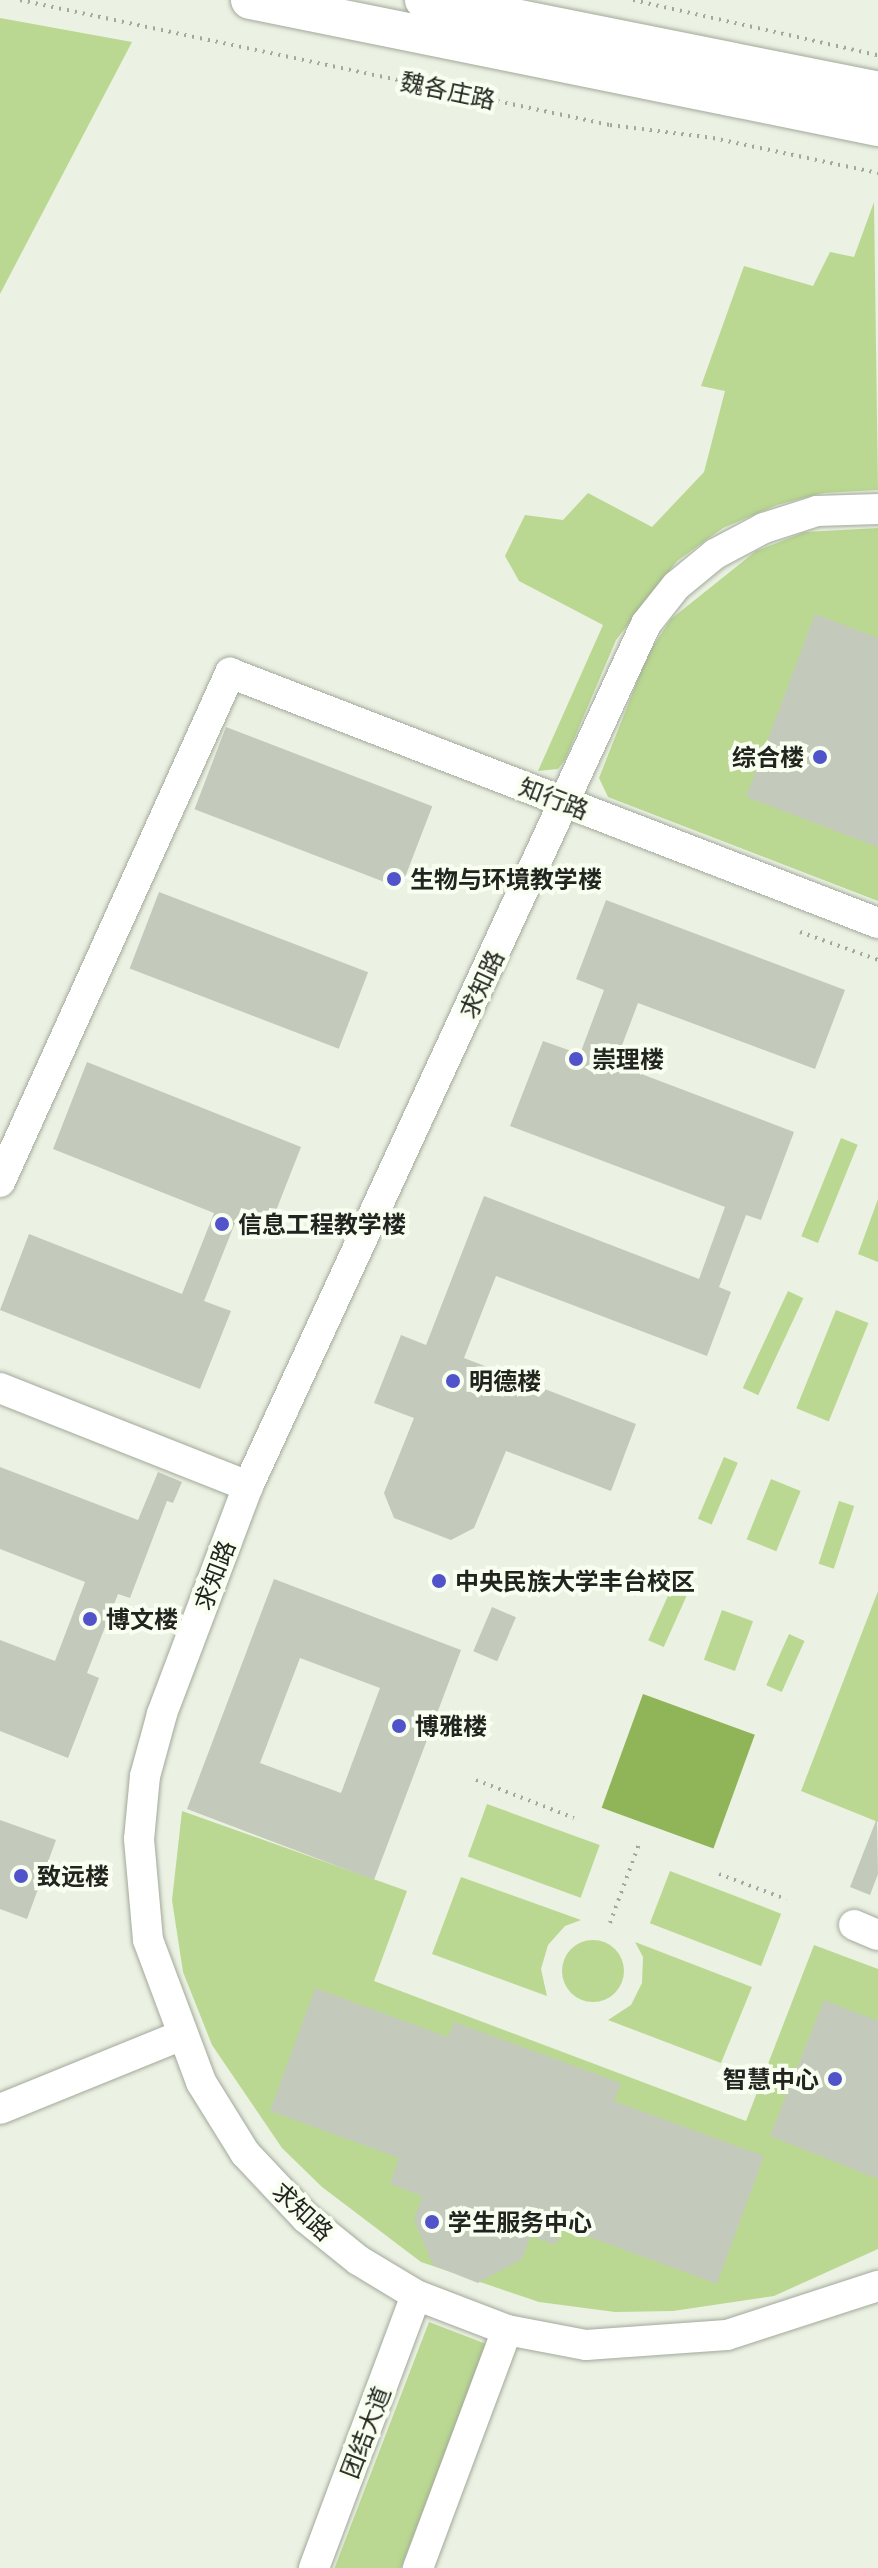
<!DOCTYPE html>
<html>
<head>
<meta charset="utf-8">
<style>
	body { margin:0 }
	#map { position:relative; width:878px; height:2568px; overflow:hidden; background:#ebf2e3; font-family:Manrope,"Noto Sans SC",sans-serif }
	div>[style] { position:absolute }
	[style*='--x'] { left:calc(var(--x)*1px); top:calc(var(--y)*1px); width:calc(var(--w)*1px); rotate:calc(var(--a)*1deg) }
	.green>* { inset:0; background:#bad891; transform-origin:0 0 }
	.round { border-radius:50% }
	.water>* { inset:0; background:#90b458; transform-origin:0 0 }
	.building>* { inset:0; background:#c3cabb; transform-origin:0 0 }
	.path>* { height:4px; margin-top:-2px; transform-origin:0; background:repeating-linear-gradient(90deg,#a3a89c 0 2px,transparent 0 8px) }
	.roads { filter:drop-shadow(0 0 2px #a2a99b) drop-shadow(0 0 2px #a2a99b) }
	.minor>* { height:30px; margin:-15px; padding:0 15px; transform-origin:15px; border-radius:15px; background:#fff }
	.major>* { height:38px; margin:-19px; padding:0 19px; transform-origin:19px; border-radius:19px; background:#fff }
	.dots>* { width:22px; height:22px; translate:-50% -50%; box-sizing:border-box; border:4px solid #f8fff0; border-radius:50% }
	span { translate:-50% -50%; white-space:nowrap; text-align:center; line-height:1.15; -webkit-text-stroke:8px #f8fff0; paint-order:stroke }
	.street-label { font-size:24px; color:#22241f }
	.poi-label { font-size:24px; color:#22241f; font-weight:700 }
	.right { translate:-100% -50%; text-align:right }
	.left { translate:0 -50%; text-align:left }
</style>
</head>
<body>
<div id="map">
	<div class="green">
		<i style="clip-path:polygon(0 18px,132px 42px,0 294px)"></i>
		<i style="clip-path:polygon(874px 202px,878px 490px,823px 493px,777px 505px,723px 528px,677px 561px,616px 640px,565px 760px,558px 769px,538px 771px,603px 625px,519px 581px,505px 556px,525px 515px,563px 520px,588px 493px,652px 527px,704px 472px,725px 391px,701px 386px,744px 266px,813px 286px,830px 252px,854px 257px)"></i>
		<i style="clip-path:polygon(878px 528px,878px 901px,608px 797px,599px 778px,648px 654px,671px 619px,756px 551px,805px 532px)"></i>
		<i style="left:841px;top:1138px;width:18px;height:106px;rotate:22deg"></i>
		<i style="clip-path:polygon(878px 1199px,878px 1262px,858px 1254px)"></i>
		<i style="left:788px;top:1291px;width:17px;height:107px;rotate:25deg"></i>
		<i style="left:836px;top:1310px;width:35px;height:106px;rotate:22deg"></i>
		<i style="left:724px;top:1457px;width:15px;height:67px;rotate:23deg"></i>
		<i style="left:771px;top:1479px;width:32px;height:65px;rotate:22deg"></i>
		<i style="left:839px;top:1501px;width:16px;height:66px;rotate:18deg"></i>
		<i style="left:671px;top:1589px;width:17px;height:56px;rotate:24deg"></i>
		<i style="clip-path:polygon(878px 1591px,878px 1822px,801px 1791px)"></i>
		<i style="left:722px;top:1610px;width:33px;height:53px;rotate:20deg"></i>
		<i style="left:789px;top:1634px;width:17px;height:56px;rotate:24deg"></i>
		<i style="left:487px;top:1804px;width:120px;height:56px;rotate:20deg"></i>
		<i style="clip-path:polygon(182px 1811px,407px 1891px,374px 1981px,746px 2121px,814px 1945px,878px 1969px,878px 2249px,774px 2296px,673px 2311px,615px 2312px,539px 2302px,421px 2262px,322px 2187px,282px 2148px,212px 2045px,183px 1972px,172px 1900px)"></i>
		<i style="left:670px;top:1871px;width:119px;height:56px;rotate:21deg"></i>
		<i style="clip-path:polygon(461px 1877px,581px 1920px,565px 1926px,548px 1945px,541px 1969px,547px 1996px,432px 1954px)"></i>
		<i class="round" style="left:562px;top:1940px;width:62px;height:62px"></i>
		<i style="clip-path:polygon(635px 1942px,752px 1987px,721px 2063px,608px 2020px,631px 2005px,642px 1983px,643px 1957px)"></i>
		<i style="left:429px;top:2322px;width:62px;height:264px;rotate:21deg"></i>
	</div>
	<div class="water">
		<i style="left:643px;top:1694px;width:119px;height:121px;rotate:20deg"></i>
	</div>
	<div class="building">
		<i style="clip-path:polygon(815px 614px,878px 638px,878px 847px,746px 797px)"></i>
		<i style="left:226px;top:727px;width:221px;height:88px;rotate:21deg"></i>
		<i style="left:159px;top:892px;width:224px;height:82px;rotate:21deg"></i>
		<i style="clip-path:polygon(606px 900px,845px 990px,815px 1069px,638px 1003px,615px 1064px,794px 1132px,761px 1220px,746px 1215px,719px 1287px,731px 1292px,707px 1356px,496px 1276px,464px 1358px,636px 1424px,611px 1491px,506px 1451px,474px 1528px,451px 1540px,394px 1518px,384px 1493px,414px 1418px,374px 1403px,401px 1335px,426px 1345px,484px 1196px,699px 1279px,725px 1207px,510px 1126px,543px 1041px,580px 1054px,604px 990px,576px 979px)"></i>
		<i style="clip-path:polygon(87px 1062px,301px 1147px,268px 1231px,237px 1218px,204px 1301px,231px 1311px,200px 1389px,0 1310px,29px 1234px,182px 1294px,214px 1213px,53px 1149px)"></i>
		<i style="clip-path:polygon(0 1467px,138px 1520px,158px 1472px,182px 1482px,173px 1503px,167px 1501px,130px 1598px,118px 1594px,87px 1673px,99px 1678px,68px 1758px,0 1731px,0 1640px,55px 1661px,85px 1582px,0 1549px)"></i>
		<i style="clip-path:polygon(evenodd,274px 1579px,461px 1650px,374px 1880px,187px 1809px,274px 1579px,300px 1658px,380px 1688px,341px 1793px,260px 1763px,300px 1658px)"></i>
		<i style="left:492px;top:1607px;width:26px;height:48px;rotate:23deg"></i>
		<i style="clip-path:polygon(877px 1818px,878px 1874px,870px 1895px,850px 1887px)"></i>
		<i style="clip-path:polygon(0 1820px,56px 1840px,27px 1919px,0 1909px)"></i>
		<i style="clip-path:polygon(315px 1988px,448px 2037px,454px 2022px,621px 2083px,614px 2101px,764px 2156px,717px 2284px,562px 2227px,556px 2245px,531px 2236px,522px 2259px,478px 2283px,433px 2265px,414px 2220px,422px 2196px,390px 2184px,399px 2158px,270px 2111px)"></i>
		<i style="clip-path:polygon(824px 2000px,878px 2021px,878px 2179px,770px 2136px)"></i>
	</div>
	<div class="path">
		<i style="--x:20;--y:0;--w:603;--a:11.96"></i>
		<i style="--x:610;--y:125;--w:104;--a:7.2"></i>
		<i style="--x:713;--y:138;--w:169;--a:12"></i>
		<i style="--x:633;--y:0;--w:251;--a:12.7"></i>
		<i style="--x:800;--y:932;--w:83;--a:19.7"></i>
		<i style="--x:476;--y:1780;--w:105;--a:21.2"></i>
		<i style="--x:719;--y:1874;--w:72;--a:20.5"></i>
		<i style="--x:610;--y:1923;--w:84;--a:-69.8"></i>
	</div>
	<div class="roads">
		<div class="minor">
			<i style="--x:878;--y:509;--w:61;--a:178.1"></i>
			<i style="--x:817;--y:511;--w:56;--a:162.2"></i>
			<i style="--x:764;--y:528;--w:55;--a:152"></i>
			<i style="--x:715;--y:554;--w:50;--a:140.6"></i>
			<i style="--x:676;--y:586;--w:48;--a:128.3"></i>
			<i style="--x:646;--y:624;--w:949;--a:114.78"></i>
			<i style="--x:248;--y:1486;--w:244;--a:110.7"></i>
			<i style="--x:162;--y:1714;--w:64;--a:105.3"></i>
			<i style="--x:145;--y:1776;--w:63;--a:95.4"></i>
			<i style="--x:139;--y:1839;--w:101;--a:84.9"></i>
			<i style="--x:148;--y:1940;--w:152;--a:69.5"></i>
			<i style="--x:201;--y:2082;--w:84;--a:58.2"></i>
			<i style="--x:245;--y:2153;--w:89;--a:46.8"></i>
			<i style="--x:306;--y:2218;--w:67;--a:38.9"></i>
			<i style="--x:358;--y:2260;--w:68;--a:31.1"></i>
			<i style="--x:416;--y:2295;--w:97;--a:21"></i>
			<i style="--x:507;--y:2330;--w:80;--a:10.8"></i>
			<i style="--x:586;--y:2345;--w:141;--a:-4.1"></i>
			<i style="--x:727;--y:2335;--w:159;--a:-18"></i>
			<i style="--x:0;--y:1182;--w:559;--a:-65.68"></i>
			<i style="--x:230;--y:673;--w:695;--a:21.1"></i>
			<i style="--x:0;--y:1388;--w:267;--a:21.6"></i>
			<i style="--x:854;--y:1925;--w:26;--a:23"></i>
			<i style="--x:0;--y:2109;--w:194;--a:-22.1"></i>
			<i style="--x:314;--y:2568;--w:291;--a:-69.5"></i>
			<i style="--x:418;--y:2568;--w:254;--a:-69.5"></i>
		</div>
		<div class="major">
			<i style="--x:250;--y:0;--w:641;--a:11.43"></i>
			<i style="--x:424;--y:0;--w:463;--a:11.3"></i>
		</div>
	</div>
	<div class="dots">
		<i style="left:820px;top:757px;background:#5153ca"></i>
		<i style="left:394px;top:879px;background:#5153ca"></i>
		<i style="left:576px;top:1059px;background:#5153ca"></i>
		<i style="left:222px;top:1224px;background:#5153ca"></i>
		<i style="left:453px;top:1381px;background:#5153ca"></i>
		<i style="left:439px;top:1581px;background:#5153ca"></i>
		<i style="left:90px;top:1619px;background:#5153ca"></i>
		<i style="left:399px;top:1726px;background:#5153ca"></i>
		<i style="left:21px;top:1876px;background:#5153ca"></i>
		<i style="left:835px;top:2079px;background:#5153ca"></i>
		<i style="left:432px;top:2222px;background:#5153ca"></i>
	</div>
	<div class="street-label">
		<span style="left:448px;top:90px;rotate:12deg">魏各庄路</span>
		<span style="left:554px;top:798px;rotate:21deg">知行路</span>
		<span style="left:481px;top:984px;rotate:-65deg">求知路</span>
		<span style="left:214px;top:1575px;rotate:-69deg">求知路</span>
		<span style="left:303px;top:2211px;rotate:43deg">求知路</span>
		<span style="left:365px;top:2432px;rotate:-69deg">团结大道</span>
	</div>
	<div class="poi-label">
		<span class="right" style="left:804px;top:757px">综合楼</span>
		<span class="left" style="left:410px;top:879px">生物与环境教学楼</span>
		<span class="left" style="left:592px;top:1059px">崇理楼</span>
		<span class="left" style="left:238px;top:1224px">信息工程教学楼</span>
		<span class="left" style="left:469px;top:1381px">明德楼</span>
		<span class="left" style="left:455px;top:1581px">中央民族大学丰台校区</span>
		<span class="left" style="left:106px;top:1619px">博文楼</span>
		<span class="left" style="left:415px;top:1726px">博雅楼</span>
		<span class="left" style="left:37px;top:1876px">致远楼</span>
		<span class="right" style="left:819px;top:2079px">智慧中心</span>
		<span class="left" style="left:448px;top:2222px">学生服务中心</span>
	</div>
</div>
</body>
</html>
